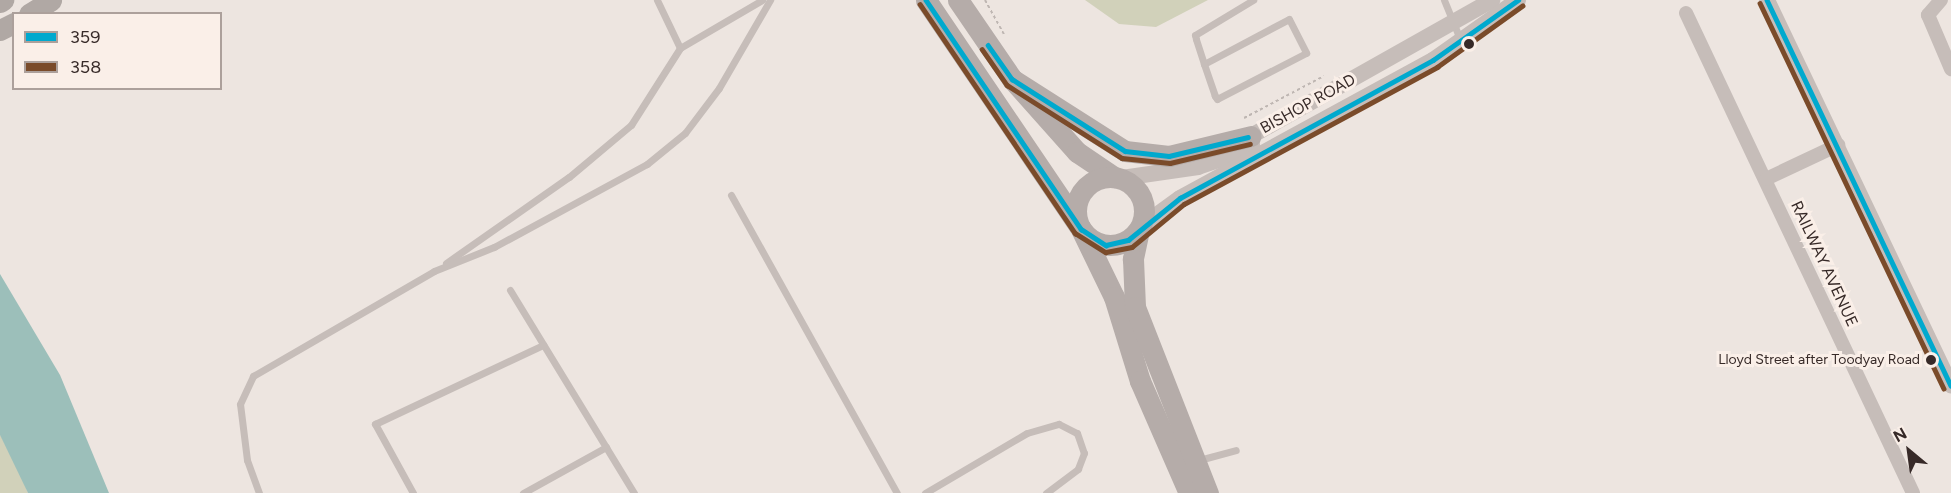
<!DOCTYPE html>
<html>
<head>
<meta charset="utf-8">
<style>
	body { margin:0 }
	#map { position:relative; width:1951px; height:493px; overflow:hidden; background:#ede5e0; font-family:Figtree,sans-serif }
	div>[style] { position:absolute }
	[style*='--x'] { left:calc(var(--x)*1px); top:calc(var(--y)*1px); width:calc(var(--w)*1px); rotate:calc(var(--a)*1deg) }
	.green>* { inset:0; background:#d1d1ba }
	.water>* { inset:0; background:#9cbfba }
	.path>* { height:2px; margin-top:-1px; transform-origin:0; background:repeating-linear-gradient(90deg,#beb6b2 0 3px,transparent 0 6px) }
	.service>* { height:7px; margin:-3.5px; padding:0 3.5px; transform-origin:3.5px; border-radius:3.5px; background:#c6bdb9 }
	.minor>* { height:14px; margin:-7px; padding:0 7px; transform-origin:7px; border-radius:7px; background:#c6bdb9 }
	.tertiary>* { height:16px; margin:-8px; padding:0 8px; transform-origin:8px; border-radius:8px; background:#c6bdb9 }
	.primary>* { height:21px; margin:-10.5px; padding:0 10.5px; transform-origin:10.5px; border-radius:10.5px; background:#b5aca9 }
	.primary>.ring { margin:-10.5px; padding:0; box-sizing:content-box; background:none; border:21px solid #b5aca9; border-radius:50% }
	.trunk>* { height:21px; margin:-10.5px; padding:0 10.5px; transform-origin:10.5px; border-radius:10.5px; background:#b0a8a4 }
	.bus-1>* { height:4.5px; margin:-2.25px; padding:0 2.25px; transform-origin:2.25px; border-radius:2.25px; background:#00a9ce }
	.bus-2>* { height:4.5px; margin:-2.25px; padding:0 2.25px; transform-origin:2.25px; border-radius:2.25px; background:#7a4b2a }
	.dots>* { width:16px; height:16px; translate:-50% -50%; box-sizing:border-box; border:3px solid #faefe8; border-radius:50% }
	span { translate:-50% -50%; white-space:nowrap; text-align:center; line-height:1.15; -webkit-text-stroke:6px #faefe8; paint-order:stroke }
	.bus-label { font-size:14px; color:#372a28 }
	.right { translate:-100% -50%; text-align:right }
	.street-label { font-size:16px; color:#372a28 }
	.legend { position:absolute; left:12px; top:12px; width:210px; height:78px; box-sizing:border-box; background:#faefe8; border:2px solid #aca09b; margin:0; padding:8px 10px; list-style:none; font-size:18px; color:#372a28 }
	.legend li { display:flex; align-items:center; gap:12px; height:30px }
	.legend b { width:30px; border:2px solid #aca09b }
	.north { position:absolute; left:1879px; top:421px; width:60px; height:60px; -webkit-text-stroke:4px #faefe8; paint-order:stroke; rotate:331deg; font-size:16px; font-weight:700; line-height:24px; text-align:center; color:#372a28 }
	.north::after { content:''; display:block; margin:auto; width:21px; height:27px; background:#372a28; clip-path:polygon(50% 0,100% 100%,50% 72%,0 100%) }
</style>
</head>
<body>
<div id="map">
	<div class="green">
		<i style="clip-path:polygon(1085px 0,1208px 0,1156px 27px,1119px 24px)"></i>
		<i style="clip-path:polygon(0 434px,23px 480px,28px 493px,0 493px)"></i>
	</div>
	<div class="water">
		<i style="clip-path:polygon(0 274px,60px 375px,109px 493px,28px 493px,0 435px)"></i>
	</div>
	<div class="path">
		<i style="--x:985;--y:0;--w:39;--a:61"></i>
		<i style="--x:1244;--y:118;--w:90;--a:-27.7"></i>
	</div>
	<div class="service">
		<i style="--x:657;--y:0;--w:53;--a:64.4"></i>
		<i style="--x:1444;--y:0;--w:42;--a:67.7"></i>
		<i style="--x:1204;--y:64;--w:96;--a:-27.9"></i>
		<i style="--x:1289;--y:19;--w:38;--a:63"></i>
		<i style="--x:1306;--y:53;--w:100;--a:152.7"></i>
		<i style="--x:1217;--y:99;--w:4;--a:-124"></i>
		<i style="--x:1215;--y:96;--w:34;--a:-109"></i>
		<i style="--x:1204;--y:64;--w:26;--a:-108"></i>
		<i style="--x:1196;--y:39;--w:4;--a:-104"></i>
		<i style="--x:1195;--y:35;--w:68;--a:-31.1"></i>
		<i style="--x:731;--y:195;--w:341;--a:60.9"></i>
		<i style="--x:446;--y:263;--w:150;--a:-35"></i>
		<i style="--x:569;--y:177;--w:81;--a:-40"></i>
		<i style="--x:631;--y:125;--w:91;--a:-57.5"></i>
		<i style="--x:680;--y:48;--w:95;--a:-30.3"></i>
		<i style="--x:510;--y:290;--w:238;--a:58.6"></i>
		<i style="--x:1199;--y:460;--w:38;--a:-15"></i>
		<i style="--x:259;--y:493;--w:35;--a:-110"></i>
		<i style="--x:247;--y:460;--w:56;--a:-97.1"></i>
		<i style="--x:240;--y:404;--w:31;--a:-65"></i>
		<i style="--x:253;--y:376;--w:209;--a:-30.1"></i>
		<i style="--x:434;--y:271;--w:65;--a:-21.8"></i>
		<i style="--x:494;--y:247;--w:174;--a:-28.5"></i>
		<i style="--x:647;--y:164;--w:49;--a:-39.2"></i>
		<i style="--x:685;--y:133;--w:56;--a:-52.9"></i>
		<i style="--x:719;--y:88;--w:102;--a:-59.9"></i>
		<i style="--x:413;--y:493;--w:79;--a:-118.8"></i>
		<i style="--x:375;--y:424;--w:186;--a:-25.2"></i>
		<i style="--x:523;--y:493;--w:95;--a:-29"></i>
		<i style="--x:925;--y:493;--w:118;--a:-30.5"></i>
		<i style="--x:1027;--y:433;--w:33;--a:-16"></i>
		<i style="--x:1059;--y:424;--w:20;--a:27"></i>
		<i style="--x:1077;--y:433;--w:21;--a:71"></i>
		<i style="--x:1084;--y:453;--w:17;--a:111"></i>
		<i style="--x:1078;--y:469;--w:40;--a:143"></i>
	</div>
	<div class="minor">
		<i style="--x:1941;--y:0;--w:20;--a:131"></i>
		<i style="--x:1928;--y:15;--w:59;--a:66.9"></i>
		<i style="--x:1686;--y:13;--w:531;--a:64.69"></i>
		<i style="--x:1766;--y:179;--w:80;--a:-25.3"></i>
	</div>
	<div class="tertiary">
		<i style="--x:1767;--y:0;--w:427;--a:64.5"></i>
		<i style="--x:1122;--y:178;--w:77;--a:-8.2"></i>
		<i style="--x:1198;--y:167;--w:37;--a:-19"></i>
		<i style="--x:1233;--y:155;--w:21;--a:-28"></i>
		<i style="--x:1252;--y:145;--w:9;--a:-96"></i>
		<i style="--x:1251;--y:136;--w:277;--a:-29.4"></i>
		<i style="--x:1140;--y:227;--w:49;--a:-35.9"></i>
		<i style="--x:1180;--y:198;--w:288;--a:-28.6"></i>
		<i style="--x:1433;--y:60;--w:104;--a:-35.2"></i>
	</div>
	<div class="primary">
		<i style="--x:926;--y:0;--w:273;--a:55.9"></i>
		<i style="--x:958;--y:0;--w:96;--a:55.6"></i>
		<i style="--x:1012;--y:79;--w:98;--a:48.3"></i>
		<i style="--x:1077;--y:152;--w:45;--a:34"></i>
		<i style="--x:1012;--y:79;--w:134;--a:32.5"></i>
		<i style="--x:1125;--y:151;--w:44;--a:6.5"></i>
		<i style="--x:1169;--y:156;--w:84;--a:-13.7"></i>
		<i class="ring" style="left:1076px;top:177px;width:47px;height:47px"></i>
		<i style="--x:1081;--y:229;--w:76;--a:64.1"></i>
		<i style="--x:1114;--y:297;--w:88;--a:72.8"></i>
		<i style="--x:1140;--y:381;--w:122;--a:66.4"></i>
		<i style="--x:1139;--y:230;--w:30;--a:102"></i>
		<i style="--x:1133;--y:259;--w:48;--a:87.6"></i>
		<i style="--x:1135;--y:307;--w:200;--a:68.6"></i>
	</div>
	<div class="trunk">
		<i style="--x:0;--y:2;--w:4;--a:-34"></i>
		<i style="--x:29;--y:14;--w:26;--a:-32"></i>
		<i style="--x:0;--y:30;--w:16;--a:-27"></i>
	</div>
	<div class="bus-1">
		<i style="--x:926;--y:0;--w:277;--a:55.9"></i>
		<i style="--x:1081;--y:229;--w:30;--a:33"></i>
		<i style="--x:1106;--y:245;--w:23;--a:-13"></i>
		<i style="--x:1128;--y:240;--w:67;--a:-38.9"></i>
		<i style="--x:1180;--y:198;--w:288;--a:-28.6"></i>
		<i style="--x:1433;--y:60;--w:104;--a:-35.2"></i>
		<i style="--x:1767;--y:0;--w:427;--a:64.5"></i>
		<i style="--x:988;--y:45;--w:42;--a:54.8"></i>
		<i style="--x:1012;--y:79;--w:134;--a:32.5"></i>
		<i style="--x:1125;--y:151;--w:44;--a:6.5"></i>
		<i style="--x:1169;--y:156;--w:81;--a:-13.5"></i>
	</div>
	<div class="bus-2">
		<i style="--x:1760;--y:3;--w:427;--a:64.5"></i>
		<i style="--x:920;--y:4;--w:277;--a:55.9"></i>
		<i style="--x:1075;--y:233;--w:36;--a:32"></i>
		<i style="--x:1106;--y:252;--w:26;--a:-11"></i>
		<i style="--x:1132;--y:247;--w:67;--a:-39.6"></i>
		<i style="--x:1184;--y:204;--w:288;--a:-28.4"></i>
		<i style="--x:1437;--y:67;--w:105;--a:-35.7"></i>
		<i style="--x:982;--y:49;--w:44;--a:55.2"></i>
		<i style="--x:1007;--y:85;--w:136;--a:32.4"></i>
		<i style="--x:1122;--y:158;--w:48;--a:5.9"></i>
		<i style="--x:1170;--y:163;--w:82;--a:-13.4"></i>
	</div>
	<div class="dots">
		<i style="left:1469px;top:44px;background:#372a28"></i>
		<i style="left:1931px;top:360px;background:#372a28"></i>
	</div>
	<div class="bus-label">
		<span class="right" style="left:1920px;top:360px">Lloyd Street after Toodyay Road</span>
	</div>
	<div class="street-label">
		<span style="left:1308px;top:104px;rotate:-29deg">BISHOP ROAD</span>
		<span style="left:1824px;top:264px;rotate:65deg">RAILWAY AVENUE</span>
	</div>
	<ul class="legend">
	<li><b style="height:8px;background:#00a9ce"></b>359</li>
	<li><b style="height:8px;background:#7a4b2a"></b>358</li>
	</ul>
	<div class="north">N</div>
</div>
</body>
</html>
